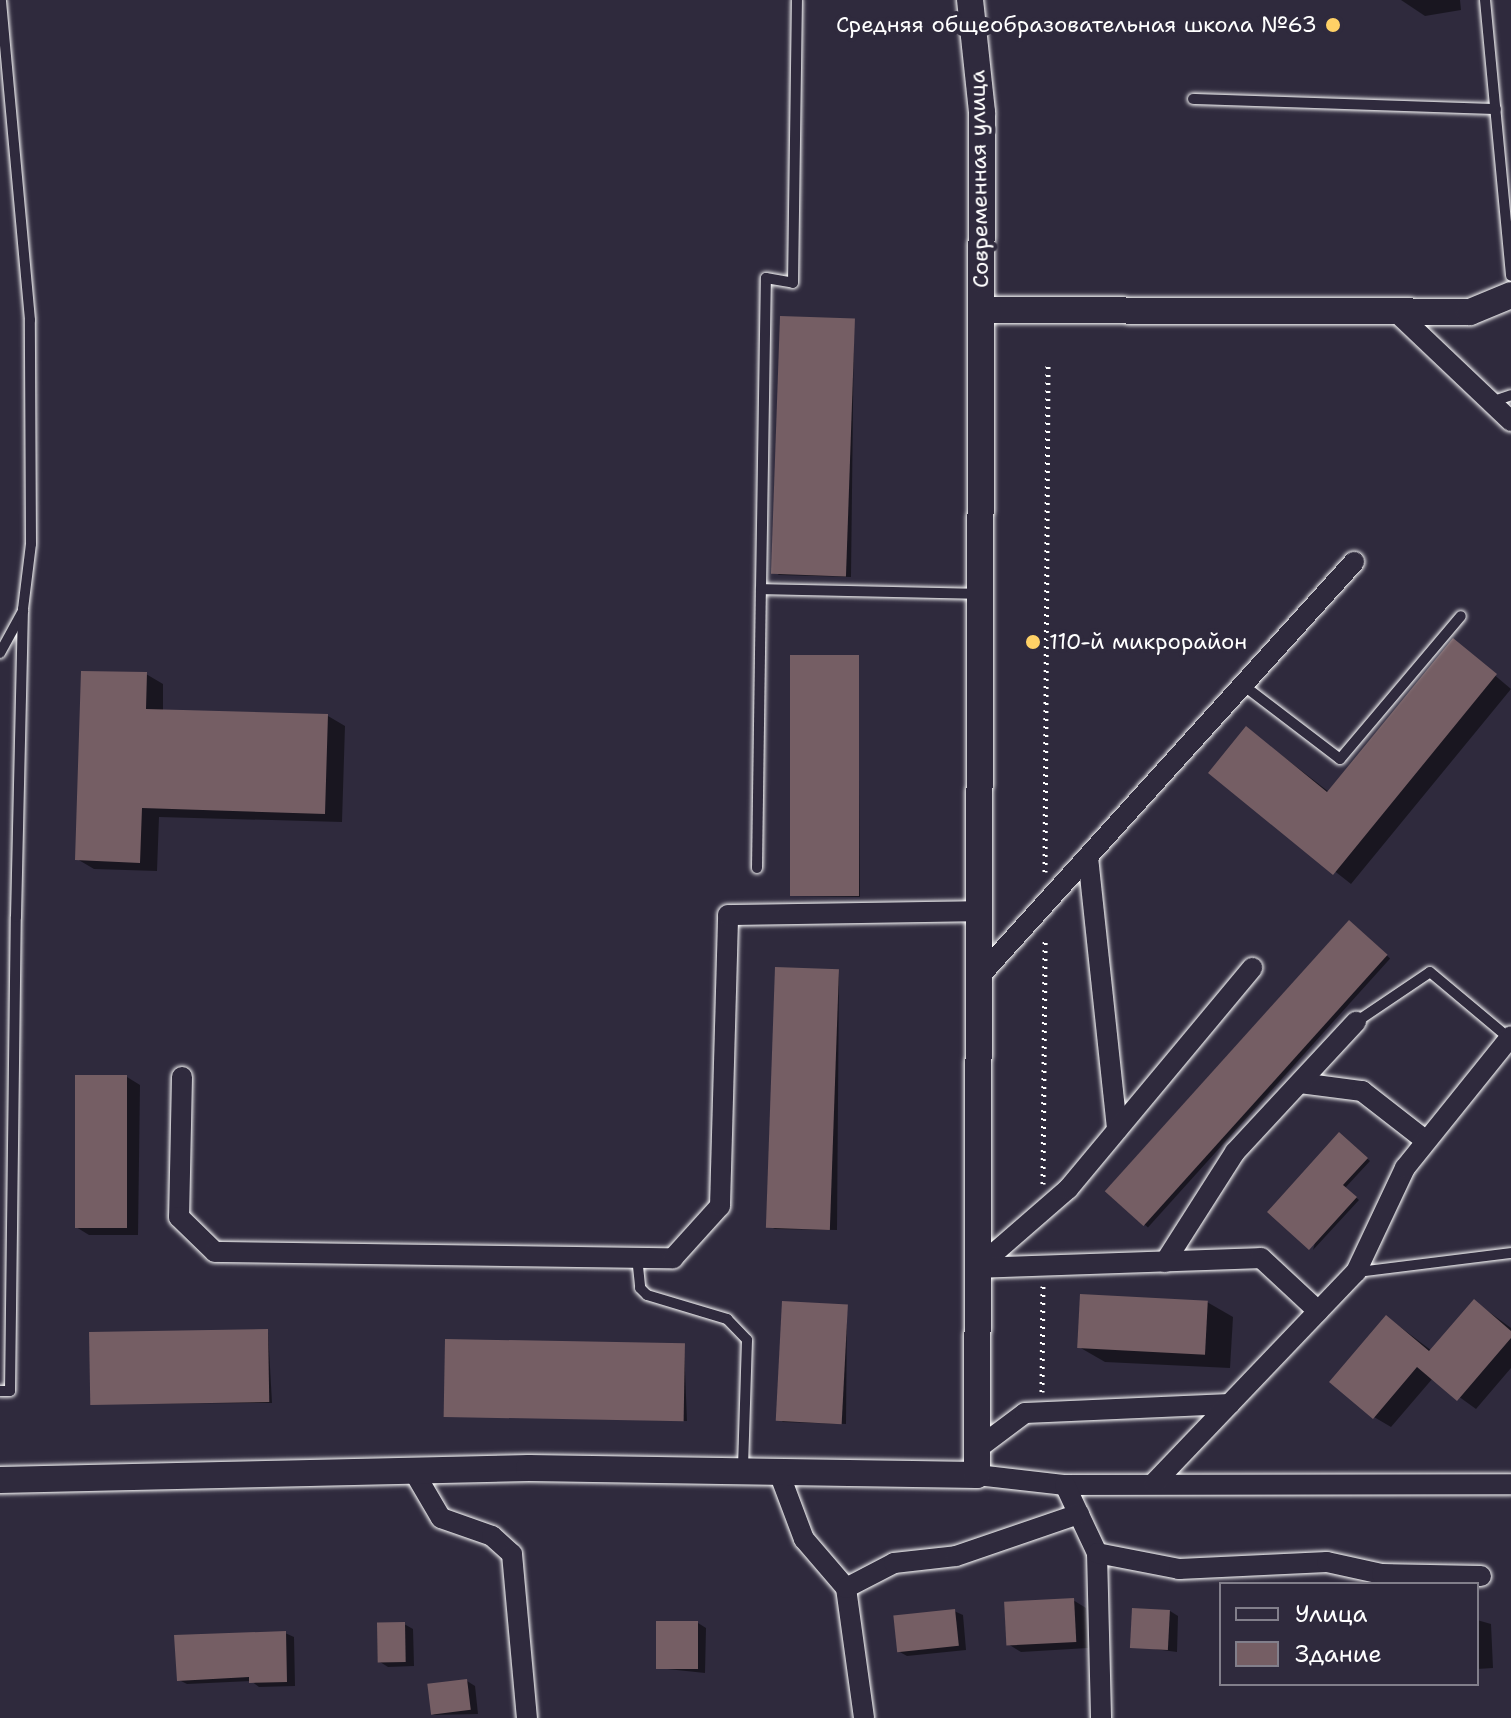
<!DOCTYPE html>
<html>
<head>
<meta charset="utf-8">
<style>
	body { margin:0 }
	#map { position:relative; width:1511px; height:1718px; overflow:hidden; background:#2f2a3d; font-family:"Shantell Sans",sans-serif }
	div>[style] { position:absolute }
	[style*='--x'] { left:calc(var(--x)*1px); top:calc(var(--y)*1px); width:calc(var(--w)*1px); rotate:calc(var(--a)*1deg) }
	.shadow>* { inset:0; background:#0007; transform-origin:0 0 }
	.building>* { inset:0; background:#755e64; transform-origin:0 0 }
	.path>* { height:5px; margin-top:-2.5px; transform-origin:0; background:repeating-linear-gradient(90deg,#fff 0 2px,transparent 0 8px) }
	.roads { filter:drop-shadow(0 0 2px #fff) drop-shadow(0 0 2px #fff) }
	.service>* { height:10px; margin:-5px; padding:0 5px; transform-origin:5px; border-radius:5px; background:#2f2a3d }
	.minor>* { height:20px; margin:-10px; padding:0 10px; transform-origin:10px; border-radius:10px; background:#2f2a3d }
	.tertiary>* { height:26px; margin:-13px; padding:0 13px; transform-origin:13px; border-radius:13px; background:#2f2a3d }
	.dots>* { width:22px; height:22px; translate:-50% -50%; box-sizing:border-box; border:4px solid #2f2a3d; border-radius:50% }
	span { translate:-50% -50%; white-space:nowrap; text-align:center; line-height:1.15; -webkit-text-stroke:8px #2f2a3d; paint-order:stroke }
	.poi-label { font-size:22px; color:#fff }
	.right { translate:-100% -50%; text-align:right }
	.left { translate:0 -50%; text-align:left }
	.street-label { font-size:22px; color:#fff }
	.legend { position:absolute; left:1219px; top:1582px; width:260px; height:104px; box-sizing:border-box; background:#2f2a3d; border:2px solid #827f8b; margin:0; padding:10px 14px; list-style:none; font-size:24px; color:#fff }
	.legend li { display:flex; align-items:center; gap:16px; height:40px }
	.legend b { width:40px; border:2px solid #827f8b }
</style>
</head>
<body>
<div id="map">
	<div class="shadow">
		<i style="clip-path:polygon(1401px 0,1460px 0,1461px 10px,1425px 16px)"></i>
		<i style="clip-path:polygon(854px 320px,851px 577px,779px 575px,776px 573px)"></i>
		<i style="clip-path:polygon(1453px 640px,1511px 689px,1351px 884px,1210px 773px,1246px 728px,1329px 792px)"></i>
		<i style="clip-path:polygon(858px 657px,860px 897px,793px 896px,790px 895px)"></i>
		<i style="clip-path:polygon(146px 674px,163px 684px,163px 711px,328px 716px,345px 726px,342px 822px,159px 817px,157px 871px,94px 869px,77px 859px)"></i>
		<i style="left:1353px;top:925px;width:50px;height:362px;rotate:42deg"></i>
		<i style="clip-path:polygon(839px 971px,837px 1230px,775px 1229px,771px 1227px)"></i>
		<i style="clip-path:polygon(127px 1077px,140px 1085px,138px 1235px,89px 1235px,76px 1227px)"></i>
		<i style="clip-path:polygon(1343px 1137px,1370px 1161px,1345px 1188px,1359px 1200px,1313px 1250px)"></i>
		<i style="clip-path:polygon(1474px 1301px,1511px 1328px,1511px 1368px,1476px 1409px,1433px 1378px,1391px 1427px,1374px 1417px,1387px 1317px,1432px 1351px)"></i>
		<i style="clip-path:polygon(1207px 1302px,1233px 1317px,1230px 1368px,1105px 1362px,1079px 1347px)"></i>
		<i style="clip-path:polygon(847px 1306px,846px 1424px,783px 1422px,780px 1420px)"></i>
		<i style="clip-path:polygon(268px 1331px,272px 1403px,92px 1404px)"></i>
		<i style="clip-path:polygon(684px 1345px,687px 1421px,446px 1416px)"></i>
		<i style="clip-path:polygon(1073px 1600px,1086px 1608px,1088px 1648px,1021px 1652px,1008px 1644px)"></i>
		<i style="clip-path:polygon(954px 1611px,963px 1615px,966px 1650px,907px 1656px,898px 1651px)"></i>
		<i style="clip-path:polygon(1170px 1611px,1178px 1616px,1177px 1652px,1132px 1646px)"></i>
		<i style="clip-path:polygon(1477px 1620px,1491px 1624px,1493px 1668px,1477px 1669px)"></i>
		<i style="clip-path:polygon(698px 1623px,706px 1628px,705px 1673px,658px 1668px)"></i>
		<i style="clip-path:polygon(404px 1624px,413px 1629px,414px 1666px,388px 1667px,380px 1662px)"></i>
		<i style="clip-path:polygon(285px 1633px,294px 1637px,295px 1686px,259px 1687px,251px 1681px,187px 1684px,179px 1680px)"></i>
		<i style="clip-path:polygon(467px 1681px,475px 1686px,478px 1714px,433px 1715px)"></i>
	</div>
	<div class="building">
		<i style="left:780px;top:316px;width:75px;height:258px;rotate:2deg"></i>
		<i style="clip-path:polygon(1453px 638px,1497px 674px,1333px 875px,1208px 773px,1246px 726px,1327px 792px)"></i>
		<i style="left:790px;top:655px;width:69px;height:241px"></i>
		<i style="clip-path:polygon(81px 671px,147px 672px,146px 709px,328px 714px,325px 814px,142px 808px,140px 863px,75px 860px)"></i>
		<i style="left:1349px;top:920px;width:52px;height:365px;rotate:42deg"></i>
		<i style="left:775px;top:967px;width:64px;height:261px;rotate:2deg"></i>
		<i style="left:75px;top:1075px;width:52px;height:153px"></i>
		<i style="clip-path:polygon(1339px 1132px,1368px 1158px,1343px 1185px,1357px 1197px,1309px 1250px,1267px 1212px)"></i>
		<i style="left:1080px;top:1294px;width:128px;height:54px;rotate:3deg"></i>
		<i style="clip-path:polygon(1474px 1299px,1511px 1331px,1511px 1338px,1457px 1401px,1417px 1367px,1373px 1419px,1329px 1382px,1386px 1315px,1429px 1351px)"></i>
		<i style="left:782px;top:1301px;width:66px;height:120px;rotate:3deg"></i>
		<i style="left:268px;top:1329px;width:73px;height:179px;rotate:89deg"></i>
		<i style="left:445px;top:1339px;width:240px;height:78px;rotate:1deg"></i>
		<i style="left:1074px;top:1598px;width:44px;height:70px;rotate:87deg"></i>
		<i style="left:1132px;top:1608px;width:38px;height:40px;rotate:3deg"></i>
		<i style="left:955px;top:1609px;width:37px;height:62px;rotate:84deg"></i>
		<i style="left:656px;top:1621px;width:42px;height:48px"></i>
		<i style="left:405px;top:1622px;width:40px;height:28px;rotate:89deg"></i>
		<i style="clip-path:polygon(286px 1631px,287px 1682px,249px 1683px,249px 1677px,177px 1681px,174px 1635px)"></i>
		<i style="left:467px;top:1679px;width:31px;height:40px;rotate:83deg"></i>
	</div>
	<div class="path">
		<i style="--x:1045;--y:872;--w:507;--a:-89.66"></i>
		<i style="--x:1043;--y:1184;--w:246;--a:-89.5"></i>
		<i style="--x:1042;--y:1392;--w:106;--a:-89.5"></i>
	</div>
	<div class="roads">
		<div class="service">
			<i style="--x:1485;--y:0;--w:277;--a:84.6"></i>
			<i style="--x:1193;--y:99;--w:303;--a:1.9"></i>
			<i style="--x:1491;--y:402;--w:21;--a:-19"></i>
			<i style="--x:761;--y:589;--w:311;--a:-89.1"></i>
			<i style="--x:766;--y:278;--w:27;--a:10"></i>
			<i style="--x:793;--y:283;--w:283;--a:-89.2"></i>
			<i style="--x:0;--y:653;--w:48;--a:-61.3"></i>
			<i style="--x:1243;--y:685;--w:122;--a:37.3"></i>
			<i style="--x:1340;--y:759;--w:187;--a:-49.8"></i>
			<i style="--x:757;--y:868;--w:279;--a:-89.2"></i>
			<i style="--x:761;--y:589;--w:219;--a:1.3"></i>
			<i style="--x:1356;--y:1022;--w:89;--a:-34"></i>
			<i style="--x:1430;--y:972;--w:103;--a:39.9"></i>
			<i style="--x:637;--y:1257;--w:31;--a:84"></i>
			<i style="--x:640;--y:1288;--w:10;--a:45"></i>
			<i style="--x:647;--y:1295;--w:84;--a:16.7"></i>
			<i style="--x:727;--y:1319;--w:29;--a:46"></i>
			<i style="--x:747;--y:1340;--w:129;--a:91.8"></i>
			<i style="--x:1358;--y:1272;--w:154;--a:-7.1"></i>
			<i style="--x:0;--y:1391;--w:10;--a:0"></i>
			<i style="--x:10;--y:1391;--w:474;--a:-89.3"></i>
			<i style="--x:16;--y:917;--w:308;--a:-88.7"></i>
			<i style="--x:23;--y:609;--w:65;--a:-83"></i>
			<i style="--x:31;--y:544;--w:224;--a:-90.3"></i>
			<i style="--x:30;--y:320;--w:321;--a:-95.2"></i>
		</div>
		<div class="minor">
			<i style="--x:1395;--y:311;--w:160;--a:43.5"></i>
			<i style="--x:1088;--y:857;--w:274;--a:83.9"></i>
			<i style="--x:978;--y:978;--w:561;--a:-47.89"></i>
			<i style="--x:182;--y:1077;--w:140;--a:91.2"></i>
			<i style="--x:179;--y:1217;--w:50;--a:44.2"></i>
			<i style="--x:215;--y:1252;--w:458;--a:0.8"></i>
			<i style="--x:673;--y:1258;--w:70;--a:-47.9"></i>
			<i style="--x:720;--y:1206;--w:291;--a:-88.4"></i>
			<i style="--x:728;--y:915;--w:251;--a:-0.9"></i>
			<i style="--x:1300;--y:1083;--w:63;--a:7.4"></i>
			<i style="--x:1362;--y:1091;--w:80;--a:37.9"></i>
			<i style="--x:1165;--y:1262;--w:130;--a:-57.5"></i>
			<i style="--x:1235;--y:1152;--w:178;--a:-47.1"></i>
			<i style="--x:977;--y:1268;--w:121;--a:-41"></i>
			<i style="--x:1068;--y:1189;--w:288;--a:-50.2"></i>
			<i style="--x:977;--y:1268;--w:284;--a:-2"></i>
			<i style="--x:1261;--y:1258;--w:78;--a:42.9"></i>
			<i style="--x:977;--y:1449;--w:60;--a:-36.9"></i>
			<i style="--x:1025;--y:1413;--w:205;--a:-2.5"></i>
			<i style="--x:778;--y:1470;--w:74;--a:69.4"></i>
			<i style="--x:804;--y:1539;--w:65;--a:49.4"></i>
			<i style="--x:846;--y:1588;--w:131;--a:82.1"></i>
			<i style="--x:414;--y:1472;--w:53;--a:59.6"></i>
			<i style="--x:441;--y:1518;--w:54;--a:19.4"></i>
			<i style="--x:492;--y:1536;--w:27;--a:42"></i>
			<i style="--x:512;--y:1554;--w:165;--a:84.8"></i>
			<i style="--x:977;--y:1475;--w:89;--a:6.5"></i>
			<i style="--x:1065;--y:1485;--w:446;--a:-0.1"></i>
			<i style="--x:1155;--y:1482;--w:291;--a:-46.3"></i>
			<i style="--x:1356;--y:1272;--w:115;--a:-64.8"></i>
			<i style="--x:1405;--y:1168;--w:169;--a:-51.2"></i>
			<i style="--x:1065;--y:1485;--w:75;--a:64.8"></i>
			<i style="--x:1097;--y:1553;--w:165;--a:88.6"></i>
			<i style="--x:1097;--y:1553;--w:84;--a:11"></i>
			<i style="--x:1179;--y:1569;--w:148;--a:-2.7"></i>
			<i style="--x:1327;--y:1562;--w:56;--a:12.3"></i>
			<i style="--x:1382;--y:1574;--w:99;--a:1.2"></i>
			<i style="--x:846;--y:1588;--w:54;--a:-27.5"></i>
			<i style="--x:894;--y:1563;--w:62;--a:-6.4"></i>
			<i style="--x:956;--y:1556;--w:130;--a:-18.9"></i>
		</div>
		<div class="tertiary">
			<i style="--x:982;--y:310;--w:488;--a:0.2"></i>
			<i style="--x:1470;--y:312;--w:44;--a:-22.5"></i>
			<i style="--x:0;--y:1480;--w:529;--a:-1.3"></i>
			<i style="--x:529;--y:1468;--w:448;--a:0.9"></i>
			<i style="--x:977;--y:1475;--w:1363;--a:-89.79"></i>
			<i style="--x:982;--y:112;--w:113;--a:-96.1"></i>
		</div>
	</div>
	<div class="dots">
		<i style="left:1333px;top:25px;background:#ffd166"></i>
		<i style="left:1033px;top:642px;background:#ffd166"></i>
	</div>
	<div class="poi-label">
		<span class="right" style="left:1317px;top:25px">Средняя общеобразовательная школа №63</span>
		<span class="left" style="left:1049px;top:642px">110-й микрорайон</span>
	</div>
	<div class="street-label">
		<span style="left:979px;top:179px;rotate:-91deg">Современная улица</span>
	</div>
	<ul class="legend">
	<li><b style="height:10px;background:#2f2a3d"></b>Улица</li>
	<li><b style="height:22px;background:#755e64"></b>Здание</li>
	</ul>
</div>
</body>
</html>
